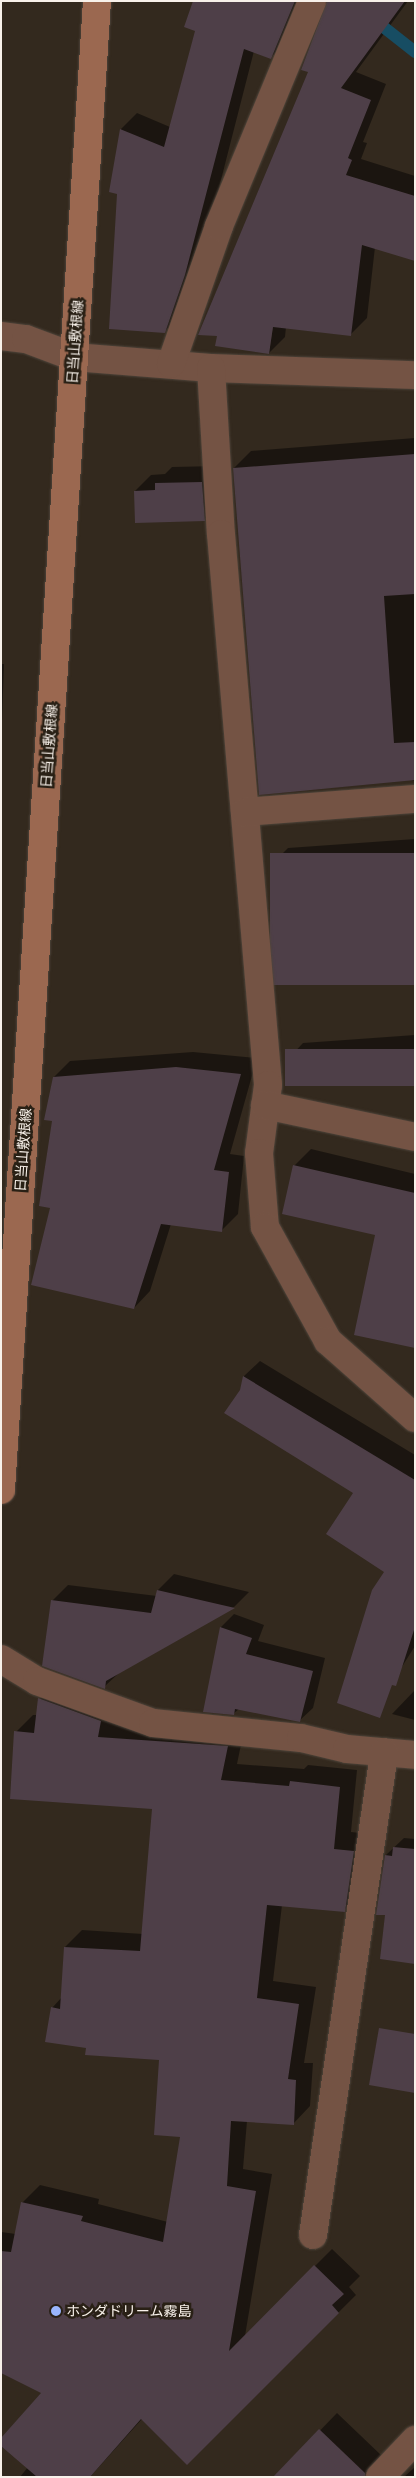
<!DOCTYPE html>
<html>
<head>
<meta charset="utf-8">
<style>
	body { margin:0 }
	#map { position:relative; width:416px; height:2478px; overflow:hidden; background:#33291e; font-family:Montserrat,"Noto Sans JP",sans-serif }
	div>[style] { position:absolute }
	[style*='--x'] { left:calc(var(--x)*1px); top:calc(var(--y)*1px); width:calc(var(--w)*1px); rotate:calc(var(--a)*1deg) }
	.shadow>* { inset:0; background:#0007 }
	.stream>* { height:12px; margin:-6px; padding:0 6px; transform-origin:6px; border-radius:6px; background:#174d63 }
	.building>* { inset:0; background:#4e3f48; transform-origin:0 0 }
	.roads { filter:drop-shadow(0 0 1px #4f453b) drop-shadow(0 0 1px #4f453b) }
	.minor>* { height:28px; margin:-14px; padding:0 14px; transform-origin:14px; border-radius:14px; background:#745344 }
	.secondary>* { height:28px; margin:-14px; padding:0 14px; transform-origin:14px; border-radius:14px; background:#9b6850 }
	.dots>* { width:14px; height:14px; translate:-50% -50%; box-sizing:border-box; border:2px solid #292015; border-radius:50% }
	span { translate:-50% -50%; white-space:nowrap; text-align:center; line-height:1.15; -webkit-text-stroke:5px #292015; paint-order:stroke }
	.street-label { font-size:14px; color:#f8f1ea }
	.poi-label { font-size:14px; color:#f8f1ea }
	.left { translate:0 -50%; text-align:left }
	.frame { position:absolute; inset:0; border:2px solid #f8f1ea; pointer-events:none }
</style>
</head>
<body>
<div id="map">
	<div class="shadow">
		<i style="clip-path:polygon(197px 1px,305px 1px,287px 41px,271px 57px,254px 51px,201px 258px,181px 315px,165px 331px,118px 193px,110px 191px,121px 129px,137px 113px,170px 127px,196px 30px)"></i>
		<i style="clip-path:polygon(327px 1px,408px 1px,356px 72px,386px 84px,363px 142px,367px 143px,361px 159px,415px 176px,415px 259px,375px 247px,367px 318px,351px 334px,286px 327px,285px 337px,269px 353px,310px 72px)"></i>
		<i style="clip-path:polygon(415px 438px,415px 781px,411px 780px,234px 468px,251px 451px)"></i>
		<i style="clip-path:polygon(218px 466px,220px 503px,204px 520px,135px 491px,151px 475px,165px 474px,172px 467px)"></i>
		<i style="clip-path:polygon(1px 664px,4px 664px,1px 749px)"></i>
		<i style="clip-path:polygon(415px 839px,415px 984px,271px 865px,288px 848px)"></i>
		<i style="clip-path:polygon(415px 1035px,415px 1084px,287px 1060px,303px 1043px)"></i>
		<i style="clip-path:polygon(193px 1052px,257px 1058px,230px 1154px,244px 1156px,238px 1214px,221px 1231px,171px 1224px,150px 1291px,134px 1308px,52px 1207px,54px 1077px,70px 1061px)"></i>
		<i style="clip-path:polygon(311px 1149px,415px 1174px,415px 1347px,377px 1235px,294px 1166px)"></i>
		<i style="clip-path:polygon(260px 1361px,415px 1455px,415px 1646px,383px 1697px,386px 1571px,354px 1492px,241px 1391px,244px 1376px)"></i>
		<i style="clip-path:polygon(174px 1574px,249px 1592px,234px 1607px,120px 1672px,104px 1687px,52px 1601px,68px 1585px,157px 1596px,158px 1590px)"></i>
		<i style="clip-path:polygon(234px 1614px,264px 1625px,258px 1641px,325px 1658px,313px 1708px,299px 1721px,239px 1709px,233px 1714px,221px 1627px)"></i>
		<i style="clip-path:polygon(57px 1682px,117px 1704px,244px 1730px,237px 1764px,304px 1769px,308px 1765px,357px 1770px,351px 1832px,370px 1834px,361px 1893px,344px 1910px,282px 1905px,273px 1981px,316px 1987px,304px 2063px,313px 2063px,310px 2106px,293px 2124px,247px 2121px,243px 2169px,272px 2174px,245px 2336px,332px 2249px,360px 2276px,349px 2287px,356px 2295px,187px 2463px,142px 2419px,90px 2477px,20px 2477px,28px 2467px,43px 2393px,1px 2371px,1px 2232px,16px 2234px,22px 2203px,40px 2185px,99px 2199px,98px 2204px,168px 2222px,181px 2135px,160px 2059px,87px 2047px,52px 2008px,62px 1997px,65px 1947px,82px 1930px,143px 1934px,153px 1807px,16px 1732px,33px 1715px,37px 1715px,40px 1699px)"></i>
		<i style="clip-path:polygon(415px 1690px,415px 1720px,392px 1714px)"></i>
		<i style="clip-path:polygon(404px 1838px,415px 1839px,415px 1963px,386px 1914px,386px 1855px)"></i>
		<i style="clip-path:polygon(337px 2413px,382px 2456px,386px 2471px,403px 2477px,275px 2477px)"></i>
		<i style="clip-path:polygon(415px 2467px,415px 2477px,404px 2477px)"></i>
	</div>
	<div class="stream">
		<i style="--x:372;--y:18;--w:55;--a:38.3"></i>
	</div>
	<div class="building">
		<i style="clip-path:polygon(193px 1px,295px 1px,271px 59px,244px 49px,185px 275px,165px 333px,109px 329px,117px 194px,109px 192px,120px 129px,164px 147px,195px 31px,184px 27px)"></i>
		<i style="clip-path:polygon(327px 1px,405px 1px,341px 88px,371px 100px,348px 158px,352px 160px,346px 175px,415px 196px,415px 261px,362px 245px,351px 336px,273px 327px,269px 354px,215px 346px,217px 336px,198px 335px,308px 72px,301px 70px)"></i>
		<i style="clip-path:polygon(415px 454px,415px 594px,384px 596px,394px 743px,415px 742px,415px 780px,259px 795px,233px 468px)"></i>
		<i style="clip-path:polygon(202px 482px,205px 521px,135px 523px,134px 491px,155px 490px,155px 483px)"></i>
		<i style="left:415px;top:853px;width:132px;height:145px;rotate:90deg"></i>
		<i style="left:415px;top:1049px;width:37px;height:130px;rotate:90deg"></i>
		<i style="clip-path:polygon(176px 1067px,241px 1074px,214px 1170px,229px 1172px,222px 1232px,161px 1224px,134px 1309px,31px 1285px,50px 1208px,39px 1206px,52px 1121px,44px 1120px,53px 1077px)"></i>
		<i style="clip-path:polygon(293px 1165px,415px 1193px,415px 1348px,354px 1335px,375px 1235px,282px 1214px)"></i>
		<i style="clip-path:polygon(243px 1376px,415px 1480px,415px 1627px,396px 1686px,392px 1685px,380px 1718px,337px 1703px,372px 1590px,384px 1572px,326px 1534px,353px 1493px,224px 1413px,240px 1390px)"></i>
		<i style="clip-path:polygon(157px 1590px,235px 1608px,106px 1681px,105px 1689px,42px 1666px,51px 1600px,151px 1613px)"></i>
		<i style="clip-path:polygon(220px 1627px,252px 1638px,246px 1654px,313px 1671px,300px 1722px,235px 1709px,234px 1715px,203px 1712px)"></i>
		<i style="clip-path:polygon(38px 1698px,101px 1721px,98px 1737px,228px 1746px,221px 1780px,289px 1786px,290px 1781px,340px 1787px,334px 1849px,354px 1851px,345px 1912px,267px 1905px,257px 1998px,299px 2004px,288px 2079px,296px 2080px,294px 2125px,231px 2121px,227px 2186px,256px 2191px,229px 2351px,314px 2265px,344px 2294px,332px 2305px,339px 2313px,187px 2465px,141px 2419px,90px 2477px,37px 2477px,1px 2446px,1px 2438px,41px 2393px,1px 2373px,1px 2251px,11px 2252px,21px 2202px,83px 2216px,81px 2221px,163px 2242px,180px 2137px,154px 2135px,159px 2060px,85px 2055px,86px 2048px,45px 2042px,51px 2007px,60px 2009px,64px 1947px,140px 1951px,152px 1809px,10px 1799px,14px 1731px,34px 1733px)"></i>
		<i style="clip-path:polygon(393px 1847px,415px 1849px,415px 1964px,380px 1959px,385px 1915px,376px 1915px,385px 1855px,392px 1856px)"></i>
		<i style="clip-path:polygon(379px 2028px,415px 2034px,415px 2093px,369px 2085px)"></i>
		<i style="clip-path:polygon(319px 2429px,365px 2473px,365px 2477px,273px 2477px)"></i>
	</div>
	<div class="roads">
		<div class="minor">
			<i style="--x:1;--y:336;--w:25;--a:7"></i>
			<i style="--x:26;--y:339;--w:51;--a:20.6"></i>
			<i style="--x:74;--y:357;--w:137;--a:4.6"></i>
			<i style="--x:211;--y:368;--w:204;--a:2"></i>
			<i style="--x:171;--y:364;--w:146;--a:-70.8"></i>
			<i style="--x:219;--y:226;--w:243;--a:-67.5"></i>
			<i style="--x:211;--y:368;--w:166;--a:86.6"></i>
			<i style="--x:221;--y:534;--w:553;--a:85.12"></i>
			<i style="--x:268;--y:1085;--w:69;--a:97.5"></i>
			<i style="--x:259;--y:1153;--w:74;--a:85.4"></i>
			<i style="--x:265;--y:1227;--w:130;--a:61.1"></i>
			<i style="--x:328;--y:1341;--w:116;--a:41.5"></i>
			<i style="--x:245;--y:812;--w:170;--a:-4.4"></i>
			<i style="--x:265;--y:1105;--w:153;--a:12"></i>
			<i style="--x:1;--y:1659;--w:42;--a:31.4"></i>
			<i style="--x:37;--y:1681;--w:123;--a:19.9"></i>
			<i style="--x:153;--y:1723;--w:149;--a:5.8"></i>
			<i style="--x:301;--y:1738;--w:47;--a:13.4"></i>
			<i style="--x:347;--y:1749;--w:68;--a:5"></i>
			<i style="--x:313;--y:2235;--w:488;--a:-81.6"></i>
			<i style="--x:380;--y:2477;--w:51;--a:-46.6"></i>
		</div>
		<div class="secondary">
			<i style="--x:1;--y:1490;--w:1492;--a:-86.31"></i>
		</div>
	</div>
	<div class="dots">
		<i style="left:56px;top:2311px;background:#99b5fd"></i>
	</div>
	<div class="street-label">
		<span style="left:75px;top:342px;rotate:-86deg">日当山敷根線</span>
		<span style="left:49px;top:746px;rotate:-86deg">日当山敷根線</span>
		<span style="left:23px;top:1150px;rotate:-86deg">日当山敷根線</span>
	</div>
	<div class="poi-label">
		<span class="left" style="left:66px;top:2311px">ホンダドリーム霧島</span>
	</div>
	<div class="frame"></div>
</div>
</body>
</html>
